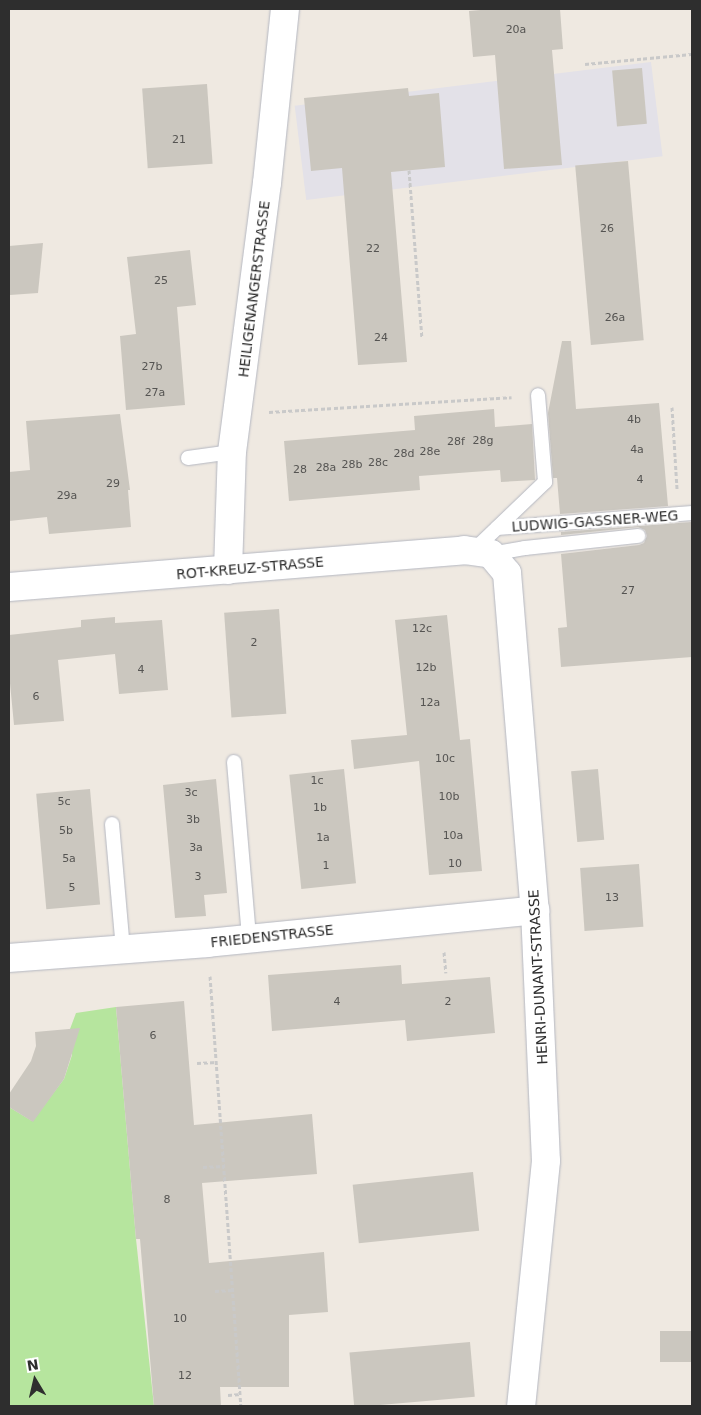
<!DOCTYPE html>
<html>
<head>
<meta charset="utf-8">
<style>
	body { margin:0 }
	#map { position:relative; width:701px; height:1415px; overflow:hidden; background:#efe9e1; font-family:"DejaVu Sans",sans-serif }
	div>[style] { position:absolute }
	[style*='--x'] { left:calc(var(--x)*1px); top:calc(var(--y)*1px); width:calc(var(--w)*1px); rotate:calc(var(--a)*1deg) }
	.industrial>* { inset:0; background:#e3e1e8; transform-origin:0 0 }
	.green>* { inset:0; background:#b6e59e }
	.building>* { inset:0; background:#cbc7bf; transform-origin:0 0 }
	.path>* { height:3px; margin-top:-1.5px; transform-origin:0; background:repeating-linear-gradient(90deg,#c9c9c9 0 4px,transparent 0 6.5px) }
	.roads { filter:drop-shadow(0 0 1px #b4b7c1) drop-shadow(0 0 1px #b4b7c1) }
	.lane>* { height:14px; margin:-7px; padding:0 7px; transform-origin:7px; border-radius:7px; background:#fff }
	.street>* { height:28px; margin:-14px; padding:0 14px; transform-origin:14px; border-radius:14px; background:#fff }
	span { translate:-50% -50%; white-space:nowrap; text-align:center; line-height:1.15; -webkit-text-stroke:4.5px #fff; paint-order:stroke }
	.number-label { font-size:11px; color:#555452 }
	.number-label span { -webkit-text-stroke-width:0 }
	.street-label { font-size:14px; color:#2e2e2e }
	.frame { position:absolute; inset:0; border:10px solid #2e2e2e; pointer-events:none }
	.north { position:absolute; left:10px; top:1355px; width:50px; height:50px; -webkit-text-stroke:4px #fff; paint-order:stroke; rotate:351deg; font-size:14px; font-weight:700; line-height:20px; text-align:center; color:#2e2e2e }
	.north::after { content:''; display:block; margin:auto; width:18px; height:22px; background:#2e2e2e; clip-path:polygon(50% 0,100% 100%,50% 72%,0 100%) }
</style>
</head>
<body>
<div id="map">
	<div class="industrial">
		<i style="left:651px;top:62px;width:95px;height:359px;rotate:83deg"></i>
	</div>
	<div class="green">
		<i style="clip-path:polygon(116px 1007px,136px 1239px,154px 1406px,9px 1406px,9px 1107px,32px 1121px,64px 1079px,72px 1055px,70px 1029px,76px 1013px)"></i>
	</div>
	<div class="building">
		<i style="clip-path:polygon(492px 9px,560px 9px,563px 49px,552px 50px,562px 165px,504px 169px,495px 55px,473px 57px,469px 11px)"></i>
		<i style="left:642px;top:68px;width:56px;height:30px;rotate:85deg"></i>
		<i style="left:207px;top:84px;width:80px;height:65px;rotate:86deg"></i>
		<i style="clip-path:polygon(408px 88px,409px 96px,439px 93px,445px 167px,391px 172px,407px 362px,358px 365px,342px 168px,311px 171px,304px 98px)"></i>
		<i style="left:628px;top:161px;width:180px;height:53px;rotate:85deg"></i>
		<i style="clip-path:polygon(43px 243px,38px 293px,10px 295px,9px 246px)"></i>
		<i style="clip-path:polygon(190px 250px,196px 305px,177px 307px,185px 405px,126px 410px,120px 336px,136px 334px,127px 257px)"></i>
		<i style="clip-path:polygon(562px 341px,571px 341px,576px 409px,659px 403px,668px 506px,560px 514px,557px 478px,553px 478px,548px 413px)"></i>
		<i style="clip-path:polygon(494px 409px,495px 427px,532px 424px,535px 480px,501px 482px,500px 470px,472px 472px,419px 476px,420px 490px,289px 501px,284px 441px,415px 430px,414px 416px)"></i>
		<i style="clip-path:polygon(120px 414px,130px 490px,128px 490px,131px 527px,49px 534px,47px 517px,9px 521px,9px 472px,30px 470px,26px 421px)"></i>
		<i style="clip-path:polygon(692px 522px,692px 657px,561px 667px,558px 628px,567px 627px,561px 554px,639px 545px,644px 543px,647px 536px,645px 530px,638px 527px,561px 535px,561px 532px)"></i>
		<i style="left:279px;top:609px;width:105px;height:55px;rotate:86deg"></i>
		<i style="clip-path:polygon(447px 615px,460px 740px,470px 739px,482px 871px,429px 875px,419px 761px,354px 769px,351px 740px,407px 735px,395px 620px)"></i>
		<i style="clip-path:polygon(115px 617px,115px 623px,162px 620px,168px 690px,119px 694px,115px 654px,58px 660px,64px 721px,14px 725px,9px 673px,9px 635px,81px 627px,81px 620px)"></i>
		<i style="left:344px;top:769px;width:115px;height:55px;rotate:84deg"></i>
		<i style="left:598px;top:769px;width:71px;height:27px;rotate:85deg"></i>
		<i style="clip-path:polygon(216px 779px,227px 893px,204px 895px,206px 916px,175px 918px,163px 785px)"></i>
		<i style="left:90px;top:789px;width:116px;height:54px;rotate:85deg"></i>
		<i style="left:639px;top:864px;width:63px;height:59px;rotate:86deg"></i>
		<i style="clip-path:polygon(401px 965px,402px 984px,490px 977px,495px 1033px,407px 1041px,405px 1020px,272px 1031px,268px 975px)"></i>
		<i style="clip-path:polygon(184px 1001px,194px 1125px,312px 1114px,317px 1174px,202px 1183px,209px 1263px,324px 1252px,328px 1312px,289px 1315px,289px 1387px,220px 1387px,221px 1406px,154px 1406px,140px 1239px,136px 1239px,116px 1007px)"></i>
		<i style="clip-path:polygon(80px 1028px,64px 1079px,33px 1122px,9px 1107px,9px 1094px,31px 1061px,36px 1046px,35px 1032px)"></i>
		<i style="left:473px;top:1172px;width:59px;height:121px;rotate:84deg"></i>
		<i style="left:692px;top:1331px;width:31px;height:32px;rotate:90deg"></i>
		<i style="left:470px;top:1342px;width:55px;height:121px;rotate:85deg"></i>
	</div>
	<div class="path">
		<i style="--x:585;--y:64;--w:107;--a:-5.3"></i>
		<i style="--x:409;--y:170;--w:169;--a:85.6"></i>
		<i style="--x:672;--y:407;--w:82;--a:86.5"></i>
		<i style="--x:269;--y:412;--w:243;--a:-3.5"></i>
		<i style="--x:444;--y:952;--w:21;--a:85"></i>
		<i style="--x:210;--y:976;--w:431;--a:85.9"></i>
		<i style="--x:197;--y:1063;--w:20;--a:-3"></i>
		<i style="--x:203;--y:1167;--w:21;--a:-3"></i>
		<i style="--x:215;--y:1291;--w:18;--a:-3"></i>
		<i style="--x:228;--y:1395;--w:13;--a:-4"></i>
	</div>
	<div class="roads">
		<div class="lane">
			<i style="--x:188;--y:458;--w:44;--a:-7.8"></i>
			<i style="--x:497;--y:528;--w:196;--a:-4.4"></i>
			<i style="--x:473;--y:551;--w:100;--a:-43.8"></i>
			<i style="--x:545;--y:482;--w:87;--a:-94.6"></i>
			<i style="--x:491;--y:554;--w:35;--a:-10"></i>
			<i style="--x:525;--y:548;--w:114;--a:-6.1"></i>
			<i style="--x:234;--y:762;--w:177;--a:85.1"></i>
			<i style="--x:112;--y:824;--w:125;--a:85"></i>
		</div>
		<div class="street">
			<i style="--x:228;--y:570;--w:118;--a:-88.1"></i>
			<i style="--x:232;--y:452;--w:271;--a:-82.6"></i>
			<i style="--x:267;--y:183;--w:175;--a:-84.1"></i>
			<i style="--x:9;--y:587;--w:457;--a:-4.6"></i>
			<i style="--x:464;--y:550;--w:27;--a:8"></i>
			<i style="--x:491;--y:554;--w:25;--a:50"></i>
			<i style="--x:507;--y:573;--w:338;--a:85.3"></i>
			<i style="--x:535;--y:910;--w:251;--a:87.5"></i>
			<i style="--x:546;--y:1161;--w:246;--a:95.8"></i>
			<i style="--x:9;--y:958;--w:199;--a:-4.3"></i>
			<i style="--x:207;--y:943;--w:330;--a:-5.7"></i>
		</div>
	</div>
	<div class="number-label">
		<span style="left:516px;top:30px">20a</span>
		<span style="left:179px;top:140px">21</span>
		<span style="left:607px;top:229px">26</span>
		<span style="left:373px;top:249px">22</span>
		<span style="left:161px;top:281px">25</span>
		<span style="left:615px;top:318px">26a</span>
		<span style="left:381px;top:338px">24</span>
		<span style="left:152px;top:367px">27b</span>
		<span style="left:155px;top:393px">27a</span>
		<span style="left:634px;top:420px">4b</span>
		<span style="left:483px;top:441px">28g</span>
		<span style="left:456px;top:442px">28f</span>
		<span style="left:637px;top:450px">4a</span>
		<span style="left:430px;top:452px">28e</span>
		<span style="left:404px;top:454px">28d</span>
		<span style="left:378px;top:463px">28c</span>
		<span style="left:352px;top:465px">28b</span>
		<span style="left:326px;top:468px">28a</span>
		<span style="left:300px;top:470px">28</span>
		<span style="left:640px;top:480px">4</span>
		<span style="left:113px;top:484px">29</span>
		<span style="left:67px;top:496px">29a</span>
		<span style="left:628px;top:591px">27</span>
		<span style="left:422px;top:629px">12c</span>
		<span style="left:254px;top:643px">2</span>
		<span style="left:426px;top:668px">12b</span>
		<span style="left:141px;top:670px">4</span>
		<span style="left:36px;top:697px">6</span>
		<span style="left:430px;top:703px">12a</span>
		<span style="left:445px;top:759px">10c</span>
		<span style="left:317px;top:781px">1c</span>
		<span style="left:191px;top:793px">3c</span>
		<span style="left:449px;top:797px">10b</span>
		<span style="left:64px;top:802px">5c</span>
		<span style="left:320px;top:808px">1b</span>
		<span style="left:193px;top:820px">3b</span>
		<span style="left:66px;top:831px">5b</span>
		<span style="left:453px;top:836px">10a</span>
		<span style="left:323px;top:838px">1a</span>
		<span style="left:196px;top:848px">3a</span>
		<span style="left:69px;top:859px">5a</span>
		<span style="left:455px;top:864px">10</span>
		<span style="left:326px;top:866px">1</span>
		<span style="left:198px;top:877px">3</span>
		<span style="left:72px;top:888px">5</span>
		<span style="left:612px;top:898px">13</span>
		<span style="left:337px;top:1002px">4</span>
		<span style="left:448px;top:1002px">2</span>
		<span style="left:153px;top:1036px">6</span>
		<span style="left:167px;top:1200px">8</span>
		<span style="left:180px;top:1319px">10</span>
		<span style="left:185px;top:1376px">12</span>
	</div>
	<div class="street-label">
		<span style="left:254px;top:289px;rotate:-83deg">HEILIGENANGERSTRASSE</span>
		<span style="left:595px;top:521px;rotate:-4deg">LUDWIG-GASSNER-WEG</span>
		<span style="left:250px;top:568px;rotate:-5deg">ROT-KREUZ-STRASSE</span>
		<span style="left:272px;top:936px;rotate:-6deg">FRIEDENSTRASSE</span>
		<span style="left:538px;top:977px;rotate:-93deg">HENRI-DUNANT-STRASSE</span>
	</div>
	<div class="frame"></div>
	<div class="north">N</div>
</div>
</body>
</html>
